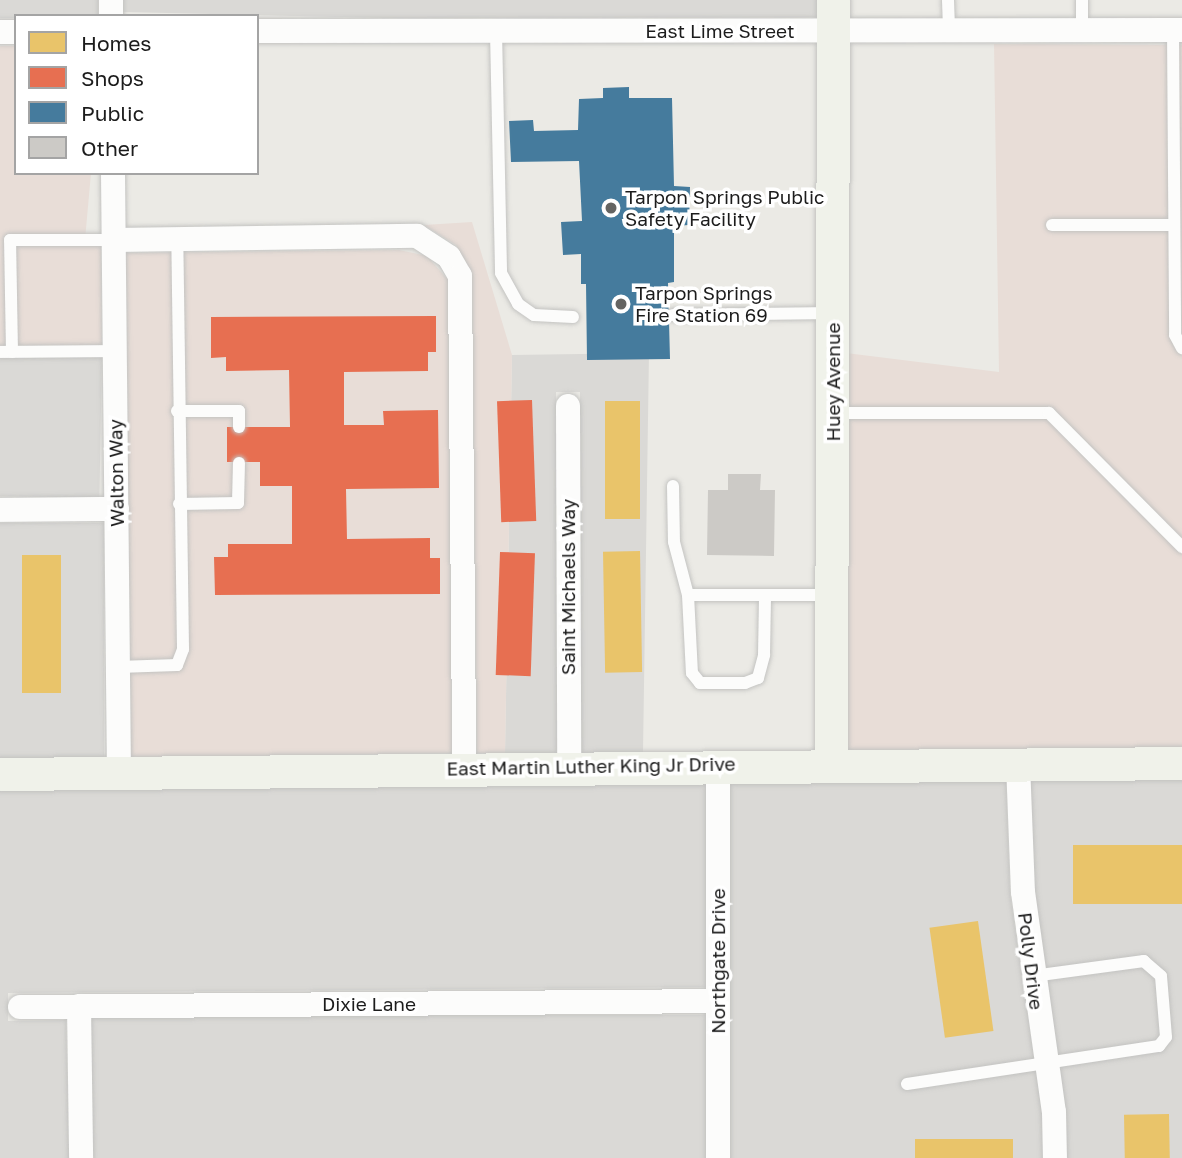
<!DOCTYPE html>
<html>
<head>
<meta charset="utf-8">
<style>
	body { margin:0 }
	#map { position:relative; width:1182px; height:1158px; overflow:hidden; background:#ebeae5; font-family:"Golos Text",sans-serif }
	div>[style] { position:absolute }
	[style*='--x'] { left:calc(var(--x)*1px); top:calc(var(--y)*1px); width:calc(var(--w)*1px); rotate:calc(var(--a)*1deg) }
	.residential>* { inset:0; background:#dad9d6; transform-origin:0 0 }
	.commercial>* { inset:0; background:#e8ddd7 }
	.homes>* { inset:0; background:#e9c46a; transform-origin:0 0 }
	.shops>* { inset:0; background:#e76f51; transform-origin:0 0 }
	.public>* { inset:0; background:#457b9d }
	.building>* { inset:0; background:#cccac6 }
	.roads { filter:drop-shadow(0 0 2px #c3c3c1) drop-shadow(0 0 2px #c3c3c1) }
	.lane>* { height:12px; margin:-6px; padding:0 6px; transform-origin:6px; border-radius:6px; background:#fcfcfb }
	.street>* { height:24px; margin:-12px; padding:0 12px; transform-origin:12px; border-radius:12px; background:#fcfcfb }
	.secondary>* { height:33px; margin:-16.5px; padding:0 16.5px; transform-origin:16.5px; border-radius:16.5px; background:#f0f2ea }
	.dots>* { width:19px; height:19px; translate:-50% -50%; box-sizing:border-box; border:4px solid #fff; border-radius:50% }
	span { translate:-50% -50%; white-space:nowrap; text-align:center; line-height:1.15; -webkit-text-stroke:7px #fff; paint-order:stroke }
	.street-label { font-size:19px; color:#1c1c1c }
	.poi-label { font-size:19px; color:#1c1c1c }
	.left { translate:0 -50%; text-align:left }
	.legend { position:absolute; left:14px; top:14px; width:245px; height:161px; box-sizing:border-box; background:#fff; border:2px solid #a4a4a4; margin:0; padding:9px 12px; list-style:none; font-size:21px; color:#1c1c1c }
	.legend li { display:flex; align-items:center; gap:14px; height:35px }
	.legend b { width:35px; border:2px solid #a4a4a4 }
</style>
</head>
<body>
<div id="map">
	<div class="residential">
		<i style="left:0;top:0;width:98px;height:18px"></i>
		<i style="clip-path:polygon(123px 0,821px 0,821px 17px,388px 18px,123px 12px)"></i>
		<i style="left:0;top:346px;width:102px;height:150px;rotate:1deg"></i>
		<i style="clip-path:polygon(649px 353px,643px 752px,581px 753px,580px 392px,556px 392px,557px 753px,505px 753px,512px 355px)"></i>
		<i style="left:0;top:523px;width:104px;height:237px"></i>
		<i style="clip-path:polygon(1182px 776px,1182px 1158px,1067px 1158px,1035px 891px,1030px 777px)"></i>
		<i style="clip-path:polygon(1006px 777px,1010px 894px,1042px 1113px,1043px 1158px,730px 1158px,730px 779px)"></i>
		<i style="clip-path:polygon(706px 779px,706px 987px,8px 993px,8px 1021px,66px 1020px,69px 1158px,0 1158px,0 788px)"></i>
		<i style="left:706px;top:1015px;width:143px;height:615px;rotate:90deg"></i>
	</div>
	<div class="commercial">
		<i style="clip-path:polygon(994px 44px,1182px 45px,1182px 748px,843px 750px,846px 353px,999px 372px)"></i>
		<i style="clip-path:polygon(0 46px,16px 46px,16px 173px,91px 173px,85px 240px,101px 239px,102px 348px,0 346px)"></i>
		<i style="clip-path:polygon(472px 222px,512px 355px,505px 753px,477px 753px,472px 276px,456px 245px,424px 225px)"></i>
		<i style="clip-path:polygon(399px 250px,427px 256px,448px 280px,452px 753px,131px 758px,126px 253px)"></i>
	</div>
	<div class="homes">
		<i style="left:605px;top:401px;width:35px;height:118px"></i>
		<i style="left:640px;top:551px;width:121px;height:37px;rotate:89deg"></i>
		<i style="left:22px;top:555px;width:39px;height:138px"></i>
		<i style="left:1182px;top:845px;width:59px;height:109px;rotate:90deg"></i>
		<i style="left:978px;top:921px;width:111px;height:49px;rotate:82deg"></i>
		<i style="left:1169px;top:1114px;width:44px;height:45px;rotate:89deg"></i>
		<i style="left:1013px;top:1139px;width:19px;height:98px;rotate:90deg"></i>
	</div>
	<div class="shops">
		<i style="clip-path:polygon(436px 316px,436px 352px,428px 352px,428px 371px,344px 372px,344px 425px,384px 425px,383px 411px,438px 410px,439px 488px,346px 489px,347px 539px,430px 538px,430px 558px,440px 558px,440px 594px,215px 595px,214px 557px,228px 557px,228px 544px,292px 544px,292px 486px,260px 486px,260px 462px,227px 462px,227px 427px,290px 427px,289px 370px,226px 371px,226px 357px,211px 358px,211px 317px)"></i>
		<i style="left:532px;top:400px;width:121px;height:35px;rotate:88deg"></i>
		<i style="left:500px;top:552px;width:35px;height:123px;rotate:2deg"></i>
	</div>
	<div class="public">
		<i style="clip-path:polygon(629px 87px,629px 98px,672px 98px,674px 186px,690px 187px,689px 225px,674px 226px,674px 282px,668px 283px,670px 359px,587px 360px,586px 284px,581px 284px,581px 254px,563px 255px,561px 222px,582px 221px,579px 161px,511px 162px,509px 121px,533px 120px,534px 131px,578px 130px,579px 99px,603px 98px,603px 88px)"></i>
	</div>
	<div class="building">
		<i style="clip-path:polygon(728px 474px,761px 474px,760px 490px,775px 490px,774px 556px,707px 555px,708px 490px,728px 490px)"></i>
	</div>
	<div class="roads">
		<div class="lane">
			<i style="--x:948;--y:0;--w:31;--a:88"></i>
			<i style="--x:1082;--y:0;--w:30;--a:90"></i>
			<i style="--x:1173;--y:30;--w:305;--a:89.6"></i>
			<i style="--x:1175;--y:335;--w:15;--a:62"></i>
			<i style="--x:496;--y:31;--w:242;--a:88.8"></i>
			<i style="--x:501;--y:273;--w:35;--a:61"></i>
			<i style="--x:518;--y:304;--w:19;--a:35"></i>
			<i style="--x:534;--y:315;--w:39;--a:3"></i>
			<i style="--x:1052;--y:225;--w:121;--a:0"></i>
			<i style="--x:673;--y:315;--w:160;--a:-0.7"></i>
			<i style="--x:0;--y:352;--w:115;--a:-0.5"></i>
			<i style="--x:12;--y:352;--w:112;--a:-91"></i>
			<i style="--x:10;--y:240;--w:104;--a:0"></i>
			<i style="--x:177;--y:411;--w:62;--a:0"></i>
			<i style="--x:239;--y:411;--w:16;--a:90"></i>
			<i style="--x:834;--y:413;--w:215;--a:0"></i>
			<i style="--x:1049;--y:413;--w:189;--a:45.2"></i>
			<i style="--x:673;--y:486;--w:56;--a:89"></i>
			<i style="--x:674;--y:542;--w:55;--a:75.2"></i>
			<i style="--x:688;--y:595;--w:144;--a:0"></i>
			<i style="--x:179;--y:504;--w:59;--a:-1"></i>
			<i style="--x:238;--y:503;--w:40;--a:-88.6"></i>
			<i style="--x:688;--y:595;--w:78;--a:87.1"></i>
			<i style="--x:692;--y:673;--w:13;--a:51"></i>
			<i style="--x:700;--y:683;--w:45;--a:0"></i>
			<i style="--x:745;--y:683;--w:14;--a:-21"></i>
			<i style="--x:758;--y:678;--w:24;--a:-75"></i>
			<i style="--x:764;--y:655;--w:60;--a:-89"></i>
			<i style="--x:118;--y:667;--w:59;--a:-1.9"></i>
			<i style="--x:177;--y:665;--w:17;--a:-69"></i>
			<i style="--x:183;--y:649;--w:411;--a:-90.8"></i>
			<i style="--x:907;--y:1084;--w:255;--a:-8.6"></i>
			<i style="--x:1159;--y:1046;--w:11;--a:-52"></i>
			<i style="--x:1166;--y:1037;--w:61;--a:-94.7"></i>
			<i style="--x:1161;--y:976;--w:23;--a:-139"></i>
			<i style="--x:1144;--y:961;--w:112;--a:172.3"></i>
		</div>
		<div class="street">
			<i style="--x:111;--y:16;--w:16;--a:-90"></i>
			<i style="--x:257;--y:31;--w:925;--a:-0.06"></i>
			<i style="--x:0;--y:32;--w:16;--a:0"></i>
			<i style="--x:113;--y:173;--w:599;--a:89.43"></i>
			<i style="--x:114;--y:240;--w:303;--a:-0.8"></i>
			<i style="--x:417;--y:236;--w:38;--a:33"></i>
			<i style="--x:449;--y:257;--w:22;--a:60"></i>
			<i style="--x:460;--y:276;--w:491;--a:89.5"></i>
			<i style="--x:568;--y:406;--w:361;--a:89.8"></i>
			<i style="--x:0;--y:510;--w:117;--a:-0.5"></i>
			<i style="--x:1018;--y:763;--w:129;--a:87.8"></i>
			<i style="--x:1023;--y:892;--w:222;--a:82"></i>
			<i style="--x:1054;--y:1112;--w:46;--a:88.8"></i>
			<i style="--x:718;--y:765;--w:393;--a:90"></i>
			<i style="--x:79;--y:1006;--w:152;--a:89.2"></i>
			<i style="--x:20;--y:1007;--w:698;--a:-0.49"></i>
		</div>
		<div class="secondary">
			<i style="--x:831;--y:764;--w:764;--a:-89.85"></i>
			<i style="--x:0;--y:774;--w:1182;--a:-0.53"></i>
		</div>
	</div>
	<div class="dots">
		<i style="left:611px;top:208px;background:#646462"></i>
		<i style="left:621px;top:304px;background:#646462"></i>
	</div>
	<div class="street-label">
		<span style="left:720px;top:31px">East Lime Street</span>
		<span style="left:833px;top:382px;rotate:-90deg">Huey Avenue</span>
		<span style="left:116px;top:473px;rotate:-91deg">Walton Way</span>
		<span style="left:568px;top:587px;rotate:-90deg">Saint Michaels Way</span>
		<span style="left:591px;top:766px;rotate:-1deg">East Martin Luther King Jr Drive</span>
		<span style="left:718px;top:961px;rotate:-90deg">Northgate Drive</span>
		<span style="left:1031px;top:961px;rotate:83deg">Polly Drive</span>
		<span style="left:369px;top:1004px">Dixie Lane</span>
	</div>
	<div class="poi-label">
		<span class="left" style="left:625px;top:208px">Tarpon Springs Public<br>Safety Facility</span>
		<span class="left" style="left:635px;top:304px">Tarpon Springs<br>Fire Station 69</span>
	</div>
	<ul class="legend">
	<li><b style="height:19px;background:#e9c46a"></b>Homes</li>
	<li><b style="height:19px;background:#e76f51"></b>Shops</li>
	<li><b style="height:19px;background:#457b9d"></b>Public</li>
	<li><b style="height:19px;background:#cccac6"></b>Other</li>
	</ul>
</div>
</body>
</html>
